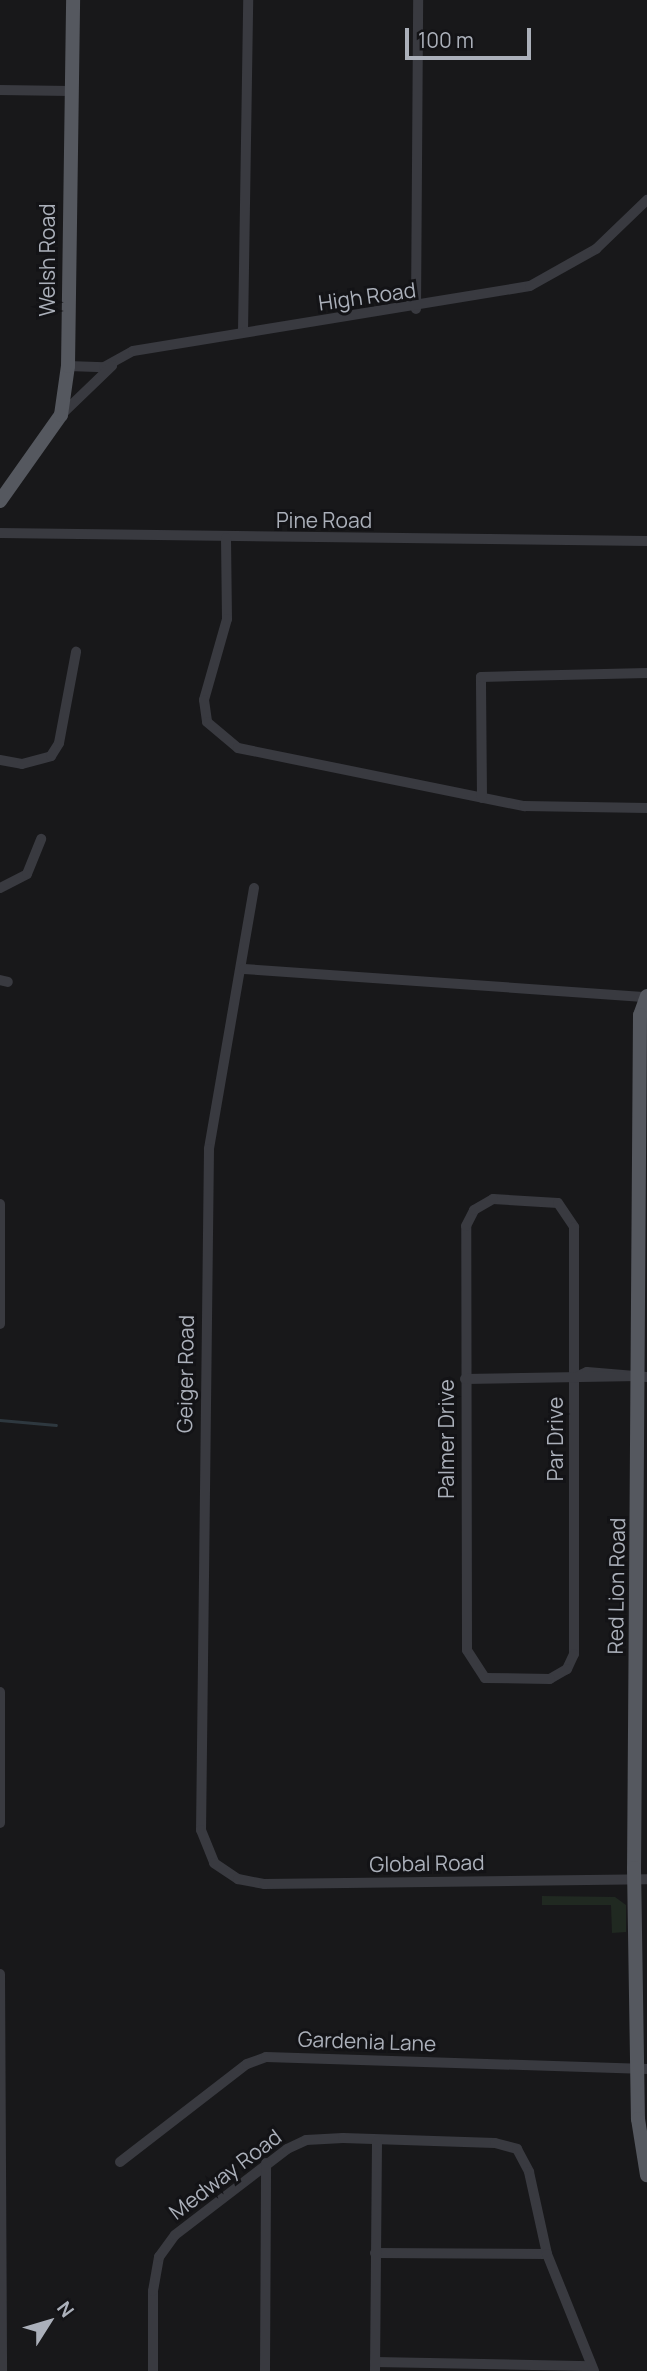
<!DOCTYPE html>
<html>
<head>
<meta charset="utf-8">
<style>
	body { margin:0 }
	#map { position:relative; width:647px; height:2371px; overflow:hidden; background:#18181a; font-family:Manrope,sans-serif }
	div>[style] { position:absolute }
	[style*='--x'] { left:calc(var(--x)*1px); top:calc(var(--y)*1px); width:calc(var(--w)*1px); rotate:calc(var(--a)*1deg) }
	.green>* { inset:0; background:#202921 }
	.stream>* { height:2.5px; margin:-1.25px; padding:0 1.25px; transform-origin:1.25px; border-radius:1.25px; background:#2e383f }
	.minor>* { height:10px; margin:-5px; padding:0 5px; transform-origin:5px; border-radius:5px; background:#393a40 }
	.major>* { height:14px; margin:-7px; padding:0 7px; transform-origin:7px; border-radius:7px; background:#55585f }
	span { translate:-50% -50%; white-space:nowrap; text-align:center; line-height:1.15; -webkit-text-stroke:6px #131316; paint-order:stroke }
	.street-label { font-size:21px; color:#abb0ba }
	.north { position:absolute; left:14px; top:2287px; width:70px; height:70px; -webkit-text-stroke:5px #131316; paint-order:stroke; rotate:53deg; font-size:19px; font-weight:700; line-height:28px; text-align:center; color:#abb0ba }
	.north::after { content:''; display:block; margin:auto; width:24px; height:32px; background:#abb0ba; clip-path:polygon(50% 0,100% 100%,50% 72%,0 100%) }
	.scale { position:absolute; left:405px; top:28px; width:126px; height:32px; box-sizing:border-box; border:4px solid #abb0ba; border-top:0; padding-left:9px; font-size:21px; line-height:24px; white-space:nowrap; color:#abb0ba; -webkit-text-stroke:5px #131316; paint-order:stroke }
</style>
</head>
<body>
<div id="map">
	<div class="green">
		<i style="clip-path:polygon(542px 1896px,615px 1897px,626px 1905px,626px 1932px,612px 1933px,611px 1905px,542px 1905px)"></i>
	</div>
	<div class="stream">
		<i style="--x:0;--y:1420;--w:56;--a:5.1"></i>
	</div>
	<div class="minor">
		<i style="--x:0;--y:90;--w:70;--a:0.8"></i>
		<i style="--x:416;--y:309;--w:309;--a:-89.6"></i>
		<i style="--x:243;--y:332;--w:332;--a:-89.1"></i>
		<i style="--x:68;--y:366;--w:36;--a:2"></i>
		<i style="--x:104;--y:367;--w:33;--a:-29"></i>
		<i style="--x:133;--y:351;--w:402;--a:-9.3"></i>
		<i style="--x:530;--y:286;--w:76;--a:-29.3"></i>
		<i style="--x:596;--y:249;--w:71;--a:-43.9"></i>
		<i style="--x:61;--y:415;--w:71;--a:-43.9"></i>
		<i style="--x:0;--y:533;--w:647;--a:0.71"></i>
		<i style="--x:226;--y:538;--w:81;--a:89.3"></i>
		<i style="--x:227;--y:619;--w:84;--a:105.9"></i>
		<i style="--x:204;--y:700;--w:22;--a:82"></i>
		<i style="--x:207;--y:722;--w:40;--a:40"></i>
		<i style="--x:238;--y:748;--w:292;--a:11.5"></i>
		<i style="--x:524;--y:806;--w:123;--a:0.9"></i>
		<i style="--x:0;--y:760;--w:22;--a:10"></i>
		<i style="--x:22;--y:764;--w:30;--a:-15"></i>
		<i style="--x:51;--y:756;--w:15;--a:-58"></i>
		<i style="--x:59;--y:743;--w:93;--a:-79.4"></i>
		<i style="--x:482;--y:798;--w:121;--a:-90.5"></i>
		<i style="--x:481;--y:677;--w:166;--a:-1.4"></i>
		<i style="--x:0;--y:888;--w:30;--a:-27"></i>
		<i style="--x:27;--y:874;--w:38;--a:-68"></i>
		<i style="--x:254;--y:888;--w:265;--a:99.8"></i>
		<i style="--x:209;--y:1149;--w:681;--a:90.67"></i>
		<i style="--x:201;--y:1830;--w:35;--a:68"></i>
		<i style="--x:214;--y:1863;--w:29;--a:34"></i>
		<i style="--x:238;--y:1879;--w:26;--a:11"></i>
		<i style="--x:264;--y:1884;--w:383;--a:-0.7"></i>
		<i style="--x:244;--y:969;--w:404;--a:4"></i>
		<i style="--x:0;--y:980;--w:8;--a:14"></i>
		<i style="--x:493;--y:1199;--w:65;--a:3.5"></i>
		<i style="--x:558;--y:1203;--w:29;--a:56"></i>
		<i style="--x:574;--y:1227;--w:427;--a:90"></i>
		<i style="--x:574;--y:1654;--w:17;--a:115"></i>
		<i style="--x:567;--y:1669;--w:20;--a:150"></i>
		<i style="--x:550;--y:1679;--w:65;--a:-179.1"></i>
		<i style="--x:485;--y:1678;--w:33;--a:-123"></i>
		<i style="--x:467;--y:1650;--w:424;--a:-90.1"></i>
		<i style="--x:466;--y:1226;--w:18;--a:-63"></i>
		<i style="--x:474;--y:1210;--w:22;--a:-30"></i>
		<i style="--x:0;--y:1204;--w:120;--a:90"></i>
		<i style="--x:574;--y:1378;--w:14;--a:-25"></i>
		<i style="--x:587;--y:1372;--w:60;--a:4.8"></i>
		<i style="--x:465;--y:1379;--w:174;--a:-1"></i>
		<i style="--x:0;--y:1692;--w:131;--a:90"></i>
		<i style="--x:0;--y:1974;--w:397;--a:89.7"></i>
		<i style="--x:120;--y:2162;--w:160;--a:-37.7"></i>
		<i style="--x:247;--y:2064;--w:20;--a:-20"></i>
		<i style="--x:266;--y:2057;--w:381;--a:1.8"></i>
		<i style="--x:375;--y:2253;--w:172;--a:0.3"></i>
		<i style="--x:375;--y:2362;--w:216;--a:1.1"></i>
		<i style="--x:153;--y:2371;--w:80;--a:-90"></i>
		<i style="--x:153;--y:2291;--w:35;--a:-80"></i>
		<i style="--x:159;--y:2257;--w:27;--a:-54"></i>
		<i style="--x:175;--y:2235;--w:141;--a:-37.5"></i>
		<i style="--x:287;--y:2149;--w:21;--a:-25"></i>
		<i style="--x:306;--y:2140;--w:37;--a:-3"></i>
		<i style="--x:343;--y:2138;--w:152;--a:1.9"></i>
		<i style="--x:495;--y:2143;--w:23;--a:15"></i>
		<i style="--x:517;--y:2149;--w:26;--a:62"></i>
		<i style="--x:529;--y:2172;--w:84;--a:77.6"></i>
		<i style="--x:547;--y:2254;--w:126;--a:68.1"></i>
		<i style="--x:265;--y:2371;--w:208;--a:-89.7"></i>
		<i style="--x:375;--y:2371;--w:230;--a:-89.5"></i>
	</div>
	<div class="major">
		<i style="--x:0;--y:501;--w:105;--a:-54.7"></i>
		<i style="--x:61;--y:415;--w:49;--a:-81.9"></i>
		<i style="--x:68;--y:366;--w:366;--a:-89.2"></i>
		<i style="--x:647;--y:996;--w:20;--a:110"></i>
		<i style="--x:640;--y:1015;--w:853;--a:90.4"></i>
		<i style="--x:634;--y:1868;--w:251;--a:89.1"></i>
		<i style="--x:638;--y:2119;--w:57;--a:80.9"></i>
	</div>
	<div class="street-label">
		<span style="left:47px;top:260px;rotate:-90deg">Welsh Road</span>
		<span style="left:367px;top:296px;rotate:-8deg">High Road</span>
		<span style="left:324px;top:520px">Pine Road</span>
		<span style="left:185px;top:1374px;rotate:-89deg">Geiger Road</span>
		<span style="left:446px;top:1439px;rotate:-90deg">Palmer Drive</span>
		<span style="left:555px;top:1439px;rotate:-90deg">Par Drive</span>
		<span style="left:616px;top:1586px;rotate:-89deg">Red Lion Road</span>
		<span style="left:427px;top:1863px;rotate:-1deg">Global Road</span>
		<span style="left:367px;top:2041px;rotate:2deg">Gardenia Lane</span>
		<span style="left:225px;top:2174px;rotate:-37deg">Medway Road</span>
	</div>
	<div class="north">N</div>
	<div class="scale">100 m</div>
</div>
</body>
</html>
